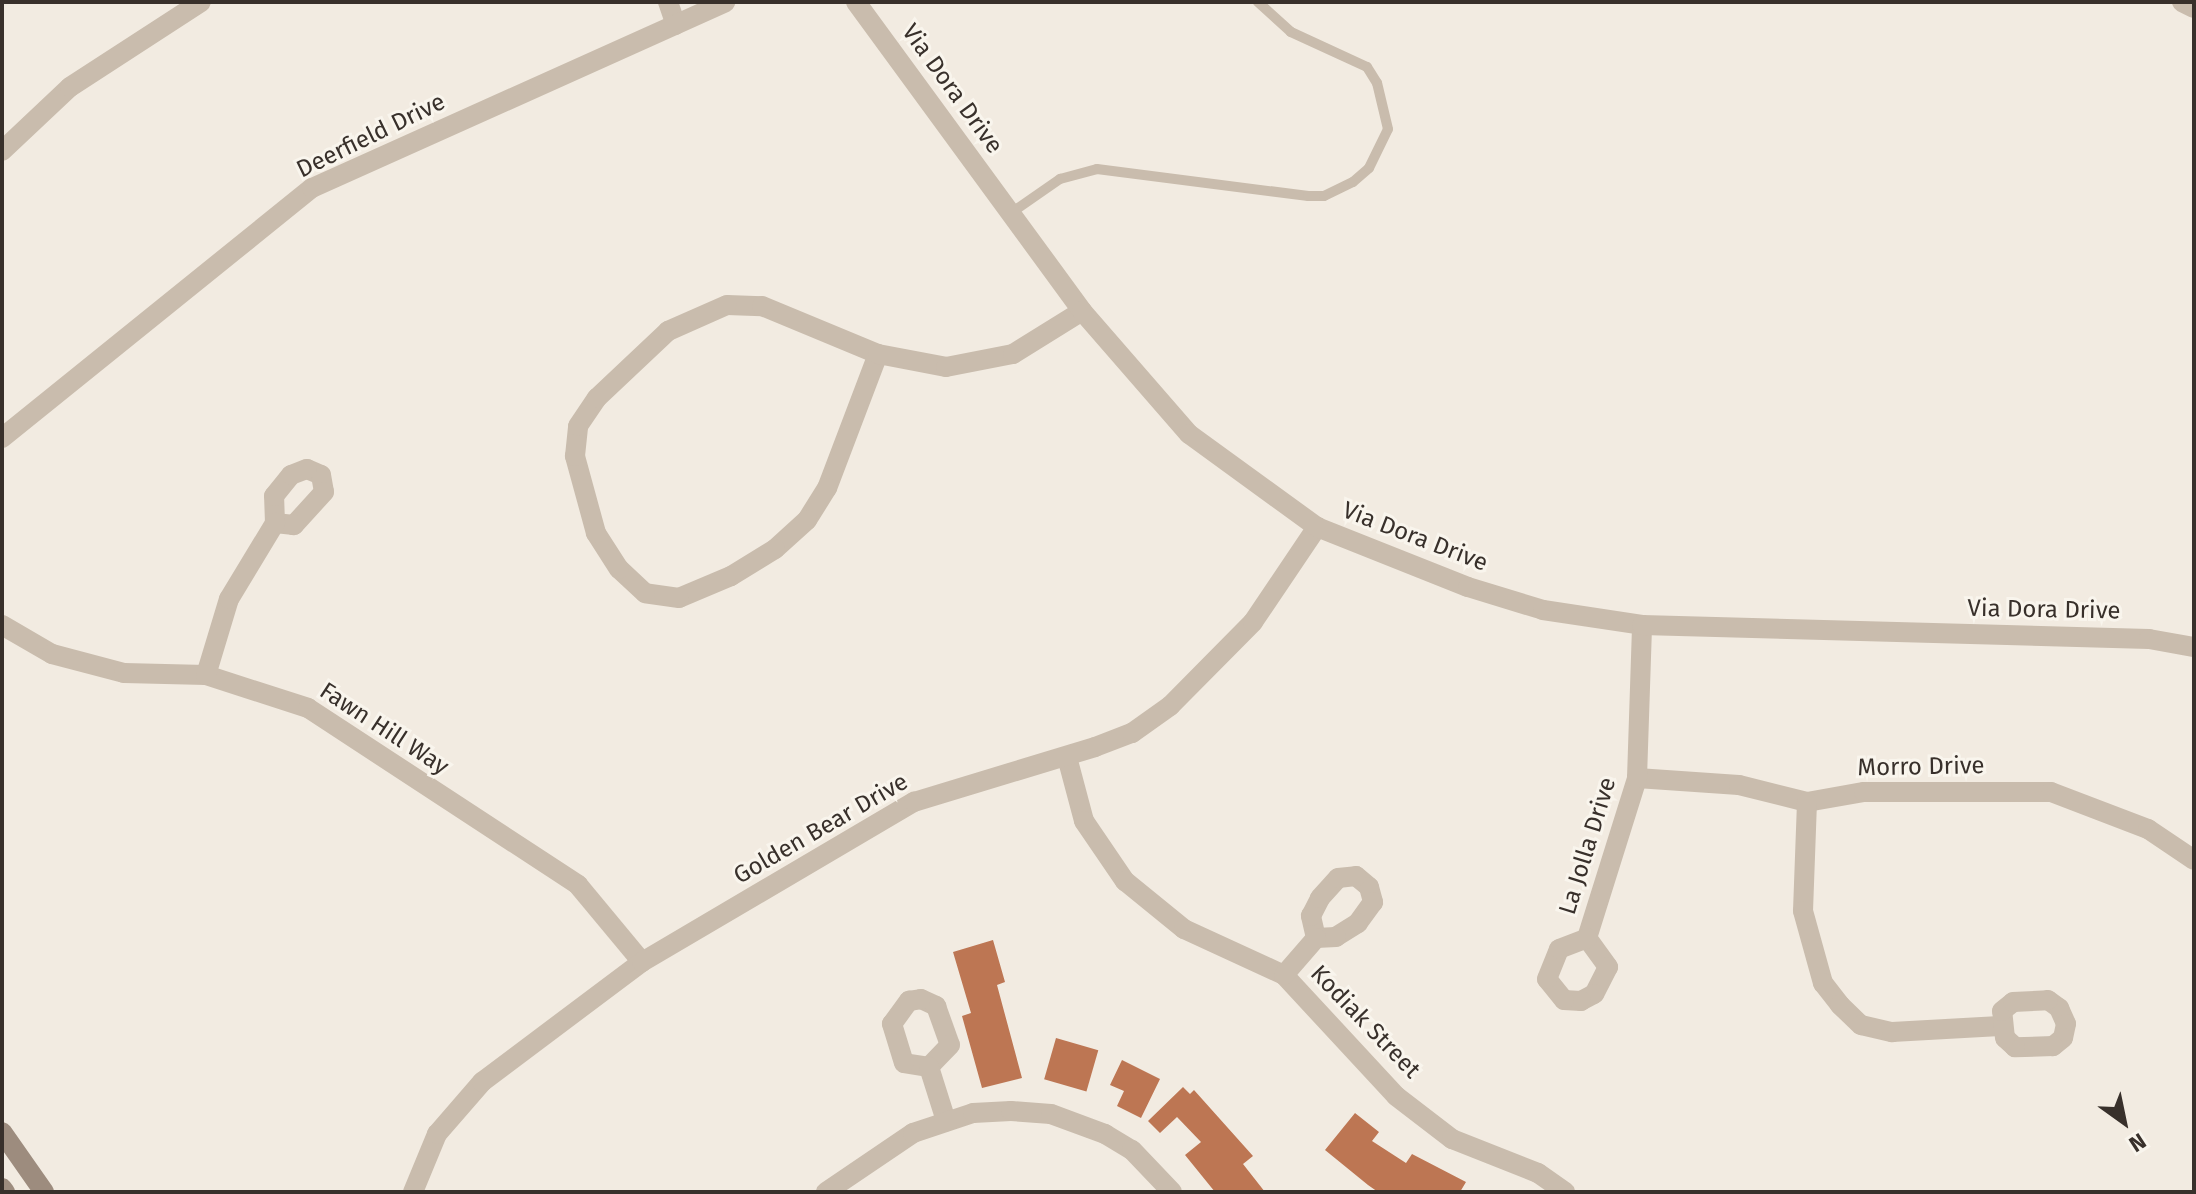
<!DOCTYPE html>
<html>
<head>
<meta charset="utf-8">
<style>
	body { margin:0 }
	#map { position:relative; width:2196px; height:1194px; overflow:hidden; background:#f2ebe1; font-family:"Fira Sans",sans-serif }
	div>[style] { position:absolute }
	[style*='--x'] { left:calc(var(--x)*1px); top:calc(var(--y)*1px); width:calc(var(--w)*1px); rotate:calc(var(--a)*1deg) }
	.building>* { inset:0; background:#bd7653; transform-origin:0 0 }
	.service>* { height:10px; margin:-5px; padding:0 5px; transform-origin:5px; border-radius:5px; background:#c9bcad }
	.minor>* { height:20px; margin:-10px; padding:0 10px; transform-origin:10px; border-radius:10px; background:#c9bcad }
	.tertiary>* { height:20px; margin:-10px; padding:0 10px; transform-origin:10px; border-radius:10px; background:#c9bcad }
	.secondary>* { height:20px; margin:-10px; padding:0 10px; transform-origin:10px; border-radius:10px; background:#9d8c7e }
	span { translate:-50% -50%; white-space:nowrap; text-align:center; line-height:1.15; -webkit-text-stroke:6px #f9f5ed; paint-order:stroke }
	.street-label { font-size:24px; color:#38302b }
	.frame { position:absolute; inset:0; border:4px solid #38302b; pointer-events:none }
	.north { position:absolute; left:2084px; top:1082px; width:80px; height:80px; -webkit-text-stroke:6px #f9f5ed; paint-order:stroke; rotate:147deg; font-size:22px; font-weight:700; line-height:32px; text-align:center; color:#38302b }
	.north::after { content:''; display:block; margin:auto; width:28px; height:36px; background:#38302b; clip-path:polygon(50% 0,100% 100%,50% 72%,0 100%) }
</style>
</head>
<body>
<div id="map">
	<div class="building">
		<i style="clip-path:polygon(993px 940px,1005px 982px,997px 985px,1022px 1078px,982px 1088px,962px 1016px,971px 1013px,953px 952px)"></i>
		<i style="left:1056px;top:1038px;width:44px;height:43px;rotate:16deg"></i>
		<i style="clip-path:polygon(1122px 1060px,1160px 1079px,1141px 1118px,1117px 1106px,1124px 1091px,1110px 1085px)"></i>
		<i style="clip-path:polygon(1183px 1087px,1190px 1094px,1194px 1090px,1253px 1156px,1243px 1164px,1265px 1192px,1215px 1192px,1185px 1155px,1201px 1142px,1177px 1117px,1160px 1133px,1148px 1121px)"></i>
		<i style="clip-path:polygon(1355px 1113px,1379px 1132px,1372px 1141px,1406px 1163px,1412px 1154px,1466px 1182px,1460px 1192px,1378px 1192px,1368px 1185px,1325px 1150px)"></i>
	</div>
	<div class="service">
		<i style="--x:1011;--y:213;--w:60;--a:-34.8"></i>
		<i style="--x:1060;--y:179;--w:38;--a:-15"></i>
		<i style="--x:1097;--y:169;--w:213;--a:7.3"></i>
		<i style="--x:1308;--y:196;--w:16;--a:0"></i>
		<i style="--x:1324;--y:196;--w:32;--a:-26"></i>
		<i style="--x:1353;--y:182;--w:21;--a:-41"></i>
		<i style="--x:1369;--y:168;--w:43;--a:-64"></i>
		<i style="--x:1388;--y:129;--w:47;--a:-103.4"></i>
		<i style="--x:1377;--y:83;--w:19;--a:-122"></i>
		<i style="--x:1367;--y:67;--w:84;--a:-155.3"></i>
		<i style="--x:1291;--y:32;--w:45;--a:-137.7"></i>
	</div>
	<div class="minor">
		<i style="--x:668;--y:2;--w:24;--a:71"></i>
		<i style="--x:2182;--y:2;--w:13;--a:27"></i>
		<i style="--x:2;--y:151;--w:93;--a:-43.3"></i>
		<i style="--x:70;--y:87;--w:156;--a:-33"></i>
		<i style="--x:727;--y:305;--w:35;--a:2"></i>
		<i style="--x:762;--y:306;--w:126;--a:22.5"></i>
		<i style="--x:878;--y:354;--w:143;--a:110.8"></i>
		<i style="--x:827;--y:488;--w:38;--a:122"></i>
		<i style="--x:807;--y:520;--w:43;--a:137.8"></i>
		<i style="--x:775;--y:549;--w:52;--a:148.5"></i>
		<i style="--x:731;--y:576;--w:56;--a:157.1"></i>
		<i style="--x:679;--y:598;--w:34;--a:-172"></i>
		<i style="--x:645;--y:593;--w:35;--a:-137"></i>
		<i style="--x:619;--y:569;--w:43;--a:-122.6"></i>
		<i style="--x:596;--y:533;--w:80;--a:-105.3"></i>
		<i style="--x:575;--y:456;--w:30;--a:-84"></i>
		<i style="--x:578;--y:426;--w:34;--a:-56"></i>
		<i style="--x:597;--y:398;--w:98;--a:-43.3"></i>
		<i style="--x:668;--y:331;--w:64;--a:-23.8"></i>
		<i style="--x:878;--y:354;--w:69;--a:10.8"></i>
		<i style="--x:946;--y:367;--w:68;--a:-11"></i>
		<i style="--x:1013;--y:354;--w:81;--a:-31.9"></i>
		<i style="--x:307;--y:469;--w:15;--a:23"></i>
		<i style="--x:321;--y:475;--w:17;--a:80"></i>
		<i style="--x:324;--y:492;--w:45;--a:132.3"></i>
		<i style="--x:294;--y:525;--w:19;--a:-174"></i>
		<i style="--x:275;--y:523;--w:27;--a:-92"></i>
		<i style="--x:274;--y:496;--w:27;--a:-51"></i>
		<i style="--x:291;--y:475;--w:17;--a:-21"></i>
		<i style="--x:2;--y:625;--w:58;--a:30.1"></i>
		<i style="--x:52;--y:654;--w:74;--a:14.8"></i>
		<i style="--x:124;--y:673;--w:82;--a:1.4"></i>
		<i style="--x:206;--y:675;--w:107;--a:17.9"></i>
		<i style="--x:308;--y:708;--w:323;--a:33.2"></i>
		<i style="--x:578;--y:885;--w:100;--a:50.3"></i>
		<i style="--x:206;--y:675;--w:79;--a:-73.2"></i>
		<i style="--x:229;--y:599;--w:89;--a:-58.8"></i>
		<i style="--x:1067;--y:757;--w:66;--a:75.1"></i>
		<i style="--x:1084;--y:821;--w:73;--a:55.7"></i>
		<i style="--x:1125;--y:881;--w:76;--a:39.1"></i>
		<i style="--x:1184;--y:929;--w:110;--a:24.7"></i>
		<i style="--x:1284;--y:975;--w:165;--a:47.2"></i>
		<i style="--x:1396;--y:1096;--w:71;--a:37.5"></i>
		<i style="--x:1452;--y:1139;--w:92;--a:21.6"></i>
		<i style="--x:1538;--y:1173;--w:33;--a:35"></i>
		<i style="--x:1637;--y:778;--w:102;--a:3.9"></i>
		<i style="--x:1739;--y:785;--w:70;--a:14"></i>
		<i style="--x:1807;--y:802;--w:58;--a:-10"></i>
		<i style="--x:1864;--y:792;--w:187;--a:0"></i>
		<i style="--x:2051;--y:792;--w:104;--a:20.9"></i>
		<i style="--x:2148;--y:829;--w:55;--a:34"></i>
		<i style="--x:1807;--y:802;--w:109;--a:92.1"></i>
		<i style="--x:1803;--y:911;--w:75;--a:74.5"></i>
		<i style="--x:1823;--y:983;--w:28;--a:52"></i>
		<i style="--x:1840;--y:1005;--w:29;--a:44"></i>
		<i style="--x:1861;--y:1025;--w:32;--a:13"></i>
		<i style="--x:1892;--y:1032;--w:108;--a:-3.2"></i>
		<i style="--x:1356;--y:876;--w:17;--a:40"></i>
		<i style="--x:1369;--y:887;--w:16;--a:75"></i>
		<i style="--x:1373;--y:902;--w:26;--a:126"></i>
		<i style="--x:1358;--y:923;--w:26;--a:148"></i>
		<i style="--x:1336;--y:937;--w:20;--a:177"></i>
		<i style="--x:1316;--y:938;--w:23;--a:-103"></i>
		<i style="--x:1311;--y:916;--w:20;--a:-63"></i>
		<i style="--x:1320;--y:898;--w:27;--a:-48"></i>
		<i style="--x:1338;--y:878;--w:18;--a:-6"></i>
		<i style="--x:1587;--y:938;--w:168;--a:-72.6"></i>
		<i style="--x:1637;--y:778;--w:153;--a:-88.1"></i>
		<i style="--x:1587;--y:938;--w:36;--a:54"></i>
		<i style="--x:1608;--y:967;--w:30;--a:117"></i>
		<i style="--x:1594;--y:994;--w:15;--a:152"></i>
		<i style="--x:1581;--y:1001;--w:17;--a:-177"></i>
		<i style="--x:1564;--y:1000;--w:27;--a:-129"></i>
		<i style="--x:1547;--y:979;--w:32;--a:-68"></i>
		<i style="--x:1559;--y:949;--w:30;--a:-21"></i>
		<i style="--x:1284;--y:975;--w:49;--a:-49.1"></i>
		<i style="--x:921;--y:999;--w:17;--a:25"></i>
		<i style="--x:936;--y:1006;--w:41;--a:70.3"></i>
		<i style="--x:950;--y:1045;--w:30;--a:134"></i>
		<i style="--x:929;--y:1067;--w:25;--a:-171"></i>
		<i style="--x:904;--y:1063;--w:41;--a:-107.1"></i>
		<i style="--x:892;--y:1024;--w:29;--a:-54"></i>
		<i style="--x:909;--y:1001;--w:12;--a:-9"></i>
		<i style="--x:2048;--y:1000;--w:14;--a:36"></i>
		<i style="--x:2059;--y:1008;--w:17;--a:66"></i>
		<i style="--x:2066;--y:1024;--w:14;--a:102"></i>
		<i style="--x:2063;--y:1038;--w:13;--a:141"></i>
		<i style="--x:2053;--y:1046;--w:38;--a:178"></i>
		<i style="--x:2015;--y:1047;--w:13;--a:-138"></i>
		<i style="--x:2005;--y:1038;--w:27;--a:-96"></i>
		<i style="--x:2002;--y:1011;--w:14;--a:-39"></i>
		<i style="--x:2013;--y:1002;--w:35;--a:-3"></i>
		<i style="--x:929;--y:1067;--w:57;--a:72.5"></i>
		<i style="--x:413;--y:1192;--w:63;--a:-67.5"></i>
		<i style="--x:437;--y:1134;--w:69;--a:-49.1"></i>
		<i style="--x:482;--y:1082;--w:200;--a:-36.9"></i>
		<i style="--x:642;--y:962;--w:316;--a:-30.5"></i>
		<i style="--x:914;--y:802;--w:189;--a:-16.9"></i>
		<i style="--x:1095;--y:747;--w:40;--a:-21"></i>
		<i style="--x:1132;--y:733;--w:47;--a:-35.4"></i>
		<i style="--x:1170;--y:706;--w:118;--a:-45.3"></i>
		<i style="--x:1253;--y:622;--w:115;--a:-56"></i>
		<i style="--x:826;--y:1192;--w:105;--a:-34.1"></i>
		<i style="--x:913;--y:1133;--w:63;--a:-18.4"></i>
		<i style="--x:973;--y:1113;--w:38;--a:-3"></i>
		<i style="--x:1011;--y:1111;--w:40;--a:4.3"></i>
		<i style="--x:1051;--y:1114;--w:58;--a:20.3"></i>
		<i style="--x:1105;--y:1134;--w:31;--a:31"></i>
		<i style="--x:1132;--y:1150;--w:58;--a:46.4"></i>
	</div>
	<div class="tertiary">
		<i style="--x:856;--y:2;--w:383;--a:53.8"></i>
		<i style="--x:1082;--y:311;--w:163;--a:49"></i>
		<i style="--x:1189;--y:434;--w:158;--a:36"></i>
		<i style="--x:1317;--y:527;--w:162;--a:21.7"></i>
		<i style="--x:1468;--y:587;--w:78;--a:17"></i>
		<i style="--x:1543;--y:610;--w:100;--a:8.6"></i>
		<i style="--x:1642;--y:625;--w:507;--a:1.58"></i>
		<i style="--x:2149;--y:639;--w:46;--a:10.1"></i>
		<i style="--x:2;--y:438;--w:398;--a:-38.9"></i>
		<i style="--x:312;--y:188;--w:453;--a:-24.2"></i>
	</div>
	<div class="secondary">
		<i style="--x:2;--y:1132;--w:73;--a:55"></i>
		<i style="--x:2;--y:1188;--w:5;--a:53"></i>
	</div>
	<div class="street-label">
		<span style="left:952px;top:89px;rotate:54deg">Via Dora Drive</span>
		<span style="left:371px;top:136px;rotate:-26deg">Deerfield Drive</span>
		<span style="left:1415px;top:537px;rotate:21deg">Via Dora Drive</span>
		<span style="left:2044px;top:610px;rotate:1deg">Via Dora Drive</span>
		<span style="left:384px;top:729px;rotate:33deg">Fawn Hill Way</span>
		<span style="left:1921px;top:767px;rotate:-1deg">Morro Drive</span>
		<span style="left:821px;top:829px;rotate:-30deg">Golden Bear Drive</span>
		<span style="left:1588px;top:846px;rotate:-73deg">La Jolla Drive</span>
		<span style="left:1365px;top:1022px;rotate:46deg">Kodiak Street</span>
	</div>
	<div class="frame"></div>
	<div class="north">N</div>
</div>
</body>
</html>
